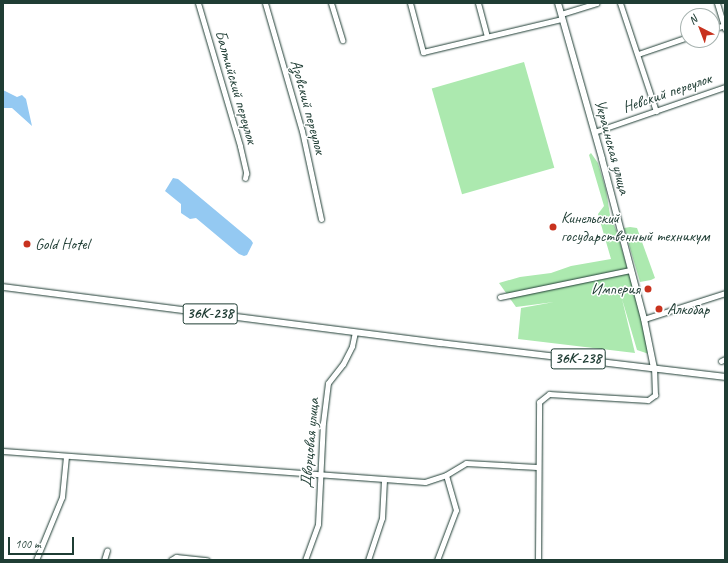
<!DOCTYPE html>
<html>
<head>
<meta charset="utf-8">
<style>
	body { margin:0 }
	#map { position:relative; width:728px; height:563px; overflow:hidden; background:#fff; font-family:Caveat,sans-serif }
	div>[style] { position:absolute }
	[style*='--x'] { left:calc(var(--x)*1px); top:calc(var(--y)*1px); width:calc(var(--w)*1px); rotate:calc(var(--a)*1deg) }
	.green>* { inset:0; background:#ace9af; transform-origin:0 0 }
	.water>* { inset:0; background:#94c9f2 }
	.roads { filter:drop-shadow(0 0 1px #1f3d34) drop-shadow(0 0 1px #1f3d34) }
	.minor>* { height:5px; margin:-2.5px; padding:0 2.5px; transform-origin:2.5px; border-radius:2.5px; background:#fff }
	.major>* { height:6px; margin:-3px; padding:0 3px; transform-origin:3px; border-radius:3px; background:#fff }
	.dots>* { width:11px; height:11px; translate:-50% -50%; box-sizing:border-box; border:2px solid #fff; border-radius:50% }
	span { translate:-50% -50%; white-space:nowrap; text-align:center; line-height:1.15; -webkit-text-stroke:3px #fff; paint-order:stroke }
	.shield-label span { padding:1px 3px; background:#fff; border:1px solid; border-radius:3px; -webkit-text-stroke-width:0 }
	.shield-label { font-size:15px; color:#1f3d34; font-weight:700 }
	.street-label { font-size:16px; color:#1f3d34 }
	.poi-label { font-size:16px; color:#1f3d34 }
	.left { translate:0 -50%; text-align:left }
	.right { translate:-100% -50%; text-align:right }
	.frame { position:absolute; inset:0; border:4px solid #1f3d34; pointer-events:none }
	.north { position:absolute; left:680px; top:8px; width:40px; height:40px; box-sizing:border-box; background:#fff; border:1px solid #a5b1ae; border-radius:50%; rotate:318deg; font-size:11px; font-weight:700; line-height:16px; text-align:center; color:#1f3d34 }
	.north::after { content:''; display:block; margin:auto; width:14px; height:18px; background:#c8321e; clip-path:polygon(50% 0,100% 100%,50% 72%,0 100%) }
	.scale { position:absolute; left:8px; top:537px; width:66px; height:18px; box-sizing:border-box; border:2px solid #1f3d34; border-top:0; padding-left:5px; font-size:12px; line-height:14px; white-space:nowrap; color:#1f3d34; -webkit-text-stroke:3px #fff; paint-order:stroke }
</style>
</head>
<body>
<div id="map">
	<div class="green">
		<i style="left:524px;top:62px;width:110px;height:96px;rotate:74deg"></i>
		<i style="clip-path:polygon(591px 153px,598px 163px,606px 190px,610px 215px,617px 232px,652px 355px,637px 350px,622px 299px,635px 353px,518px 339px,521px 308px,554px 302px,516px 307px,499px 283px,520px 277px,551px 273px,571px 266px,611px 259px,598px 214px,604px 206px,589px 155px)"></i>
		<i style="clip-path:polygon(630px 227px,637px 228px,655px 278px,651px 280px,640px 282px,624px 228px)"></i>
	</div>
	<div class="water">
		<i style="clip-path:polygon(3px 90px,17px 97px,22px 95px,26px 99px,32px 126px,12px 108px,3px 108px)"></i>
		<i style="clip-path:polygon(173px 178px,178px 179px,251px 240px,253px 243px,247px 255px,244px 256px,239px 254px,196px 218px,190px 219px,181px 213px,181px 204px,165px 191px)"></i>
	</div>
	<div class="roads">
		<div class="minor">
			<i style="--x:198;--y:3;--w:149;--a:73.6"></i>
			<i style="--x:240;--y:146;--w:28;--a:77"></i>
			<i style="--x:246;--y:173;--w:5;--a:101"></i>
			<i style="--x:265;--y:3;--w:133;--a:73.9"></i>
			<i style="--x:302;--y:131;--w:90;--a:77.8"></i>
			<i style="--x:331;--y:3;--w:39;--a:73"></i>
			<i style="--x:410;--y:3;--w:51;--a:75.1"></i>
			<i style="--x:423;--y:52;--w:143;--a:-13.4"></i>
			<i style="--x:478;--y:3;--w:34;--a:75"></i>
			<i style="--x:620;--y:3;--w:114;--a:71.6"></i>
			<i style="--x:717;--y:3;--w:27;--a:73"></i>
			<i style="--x:561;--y:14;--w:37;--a:-17"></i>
			<i style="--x:712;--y:29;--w:14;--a:-17"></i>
			<i style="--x:638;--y:54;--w:53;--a:-18.8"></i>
			<i style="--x:594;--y:132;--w:139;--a:-19"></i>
			<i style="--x:500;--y:297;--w:133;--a:-11.7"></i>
			<i style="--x:644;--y:319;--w:85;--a:-17.8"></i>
			<i style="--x:721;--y:361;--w:4;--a:-27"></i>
			<i style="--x:3;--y:451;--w:423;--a:4.2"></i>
			<i style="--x:425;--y:482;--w:22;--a:-18"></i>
			<i style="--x:446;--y:475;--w:23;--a:-31"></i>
			<i style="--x:466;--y:463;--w:71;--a:3.2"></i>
			<i style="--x:36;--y:560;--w:68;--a:-67.6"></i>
			<i style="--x:62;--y:497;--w:41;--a:-84.4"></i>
			<i style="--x:104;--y:560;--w:10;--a:-73"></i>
			<i style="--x:171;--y:560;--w:6;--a:-31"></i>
			<i style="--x:176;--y:557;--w:31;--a:6"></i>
			<i style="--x:305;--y:560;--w:38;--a:-70"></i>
			<i style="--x:318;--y:524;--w:101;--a:-87.2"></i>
			<i style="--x:323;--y:423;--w:40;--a:-82.9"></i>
			<i style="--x:328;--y:383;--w:24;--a:-52"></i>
			<i style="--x:343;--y:364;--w:20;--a:-63"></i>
			<i style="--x:352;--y:346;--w:14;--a:-78"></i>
			<i style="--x:368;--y:560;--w:44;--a:-71.6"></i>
			<i style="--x:382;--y:518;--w:39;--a:-87"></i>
			<i style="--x:437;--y:560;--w:53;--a:-69.2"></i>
			<i style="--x:456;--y:510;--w:36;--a:-106"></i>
			<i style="--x:538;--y:560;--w:158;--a:-89.6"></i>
			<i style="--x:539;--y:402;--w:13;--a:-39"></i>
			<i style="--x:549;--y:394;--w:99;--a:3.5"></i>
			<i style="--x:648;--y:400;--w:9;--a:-36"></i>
			<i style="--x:655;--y:395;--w:27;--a:-92"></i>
		</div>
		<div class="major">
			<i style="--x:558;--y:3;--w:162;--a:74.2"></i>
			<i style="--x:602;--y:159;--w:165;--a:75.3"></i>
			<i style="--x:644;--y:319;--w:50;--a:78.5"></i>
			<i style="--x:3;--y:287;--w:441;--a:7.3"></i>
			<i style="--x:440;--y:343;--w:287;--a:6.8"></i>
		</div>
	</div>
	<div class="dots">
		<i style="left:553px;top:227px;background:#c8321e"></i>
		<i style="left:27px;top:244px;background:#c8321e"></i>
		<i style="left:648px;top:289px;background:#c8321e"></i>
		<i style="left:659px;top:309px;background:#c8321e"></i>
	</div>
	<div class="shield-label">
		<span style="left:210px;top:314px">36К-238</span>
		<span style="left:578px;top:359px">36К-238</span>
	</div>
	<div class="street-label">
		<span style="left:236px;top:87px;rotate:74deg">Балтийский переулок</span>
		<span style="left:667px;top:93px;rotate:-19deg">Невский переулок</span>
		<span style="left:308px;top:107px;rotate:75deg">Азовский переулок</span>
		<span style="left:612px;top:147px;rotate:75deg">Украинская улица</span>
		<span style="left:310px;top:443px;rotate:-85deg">Дворцовая улица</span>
	</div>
	<div class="poi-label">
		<span class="left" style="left:561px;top:227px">Кинельский<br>государственный техникум</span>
		<span class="left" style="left:35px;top:244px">Gold Hotel</span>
		<span class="right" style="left:640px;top:289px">Империя</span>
		<span class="left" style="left:667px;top:309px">Алкобар</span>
	</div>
	<div class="frame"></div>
	<div class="north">N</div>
	<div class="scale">100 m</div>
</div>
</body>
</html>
